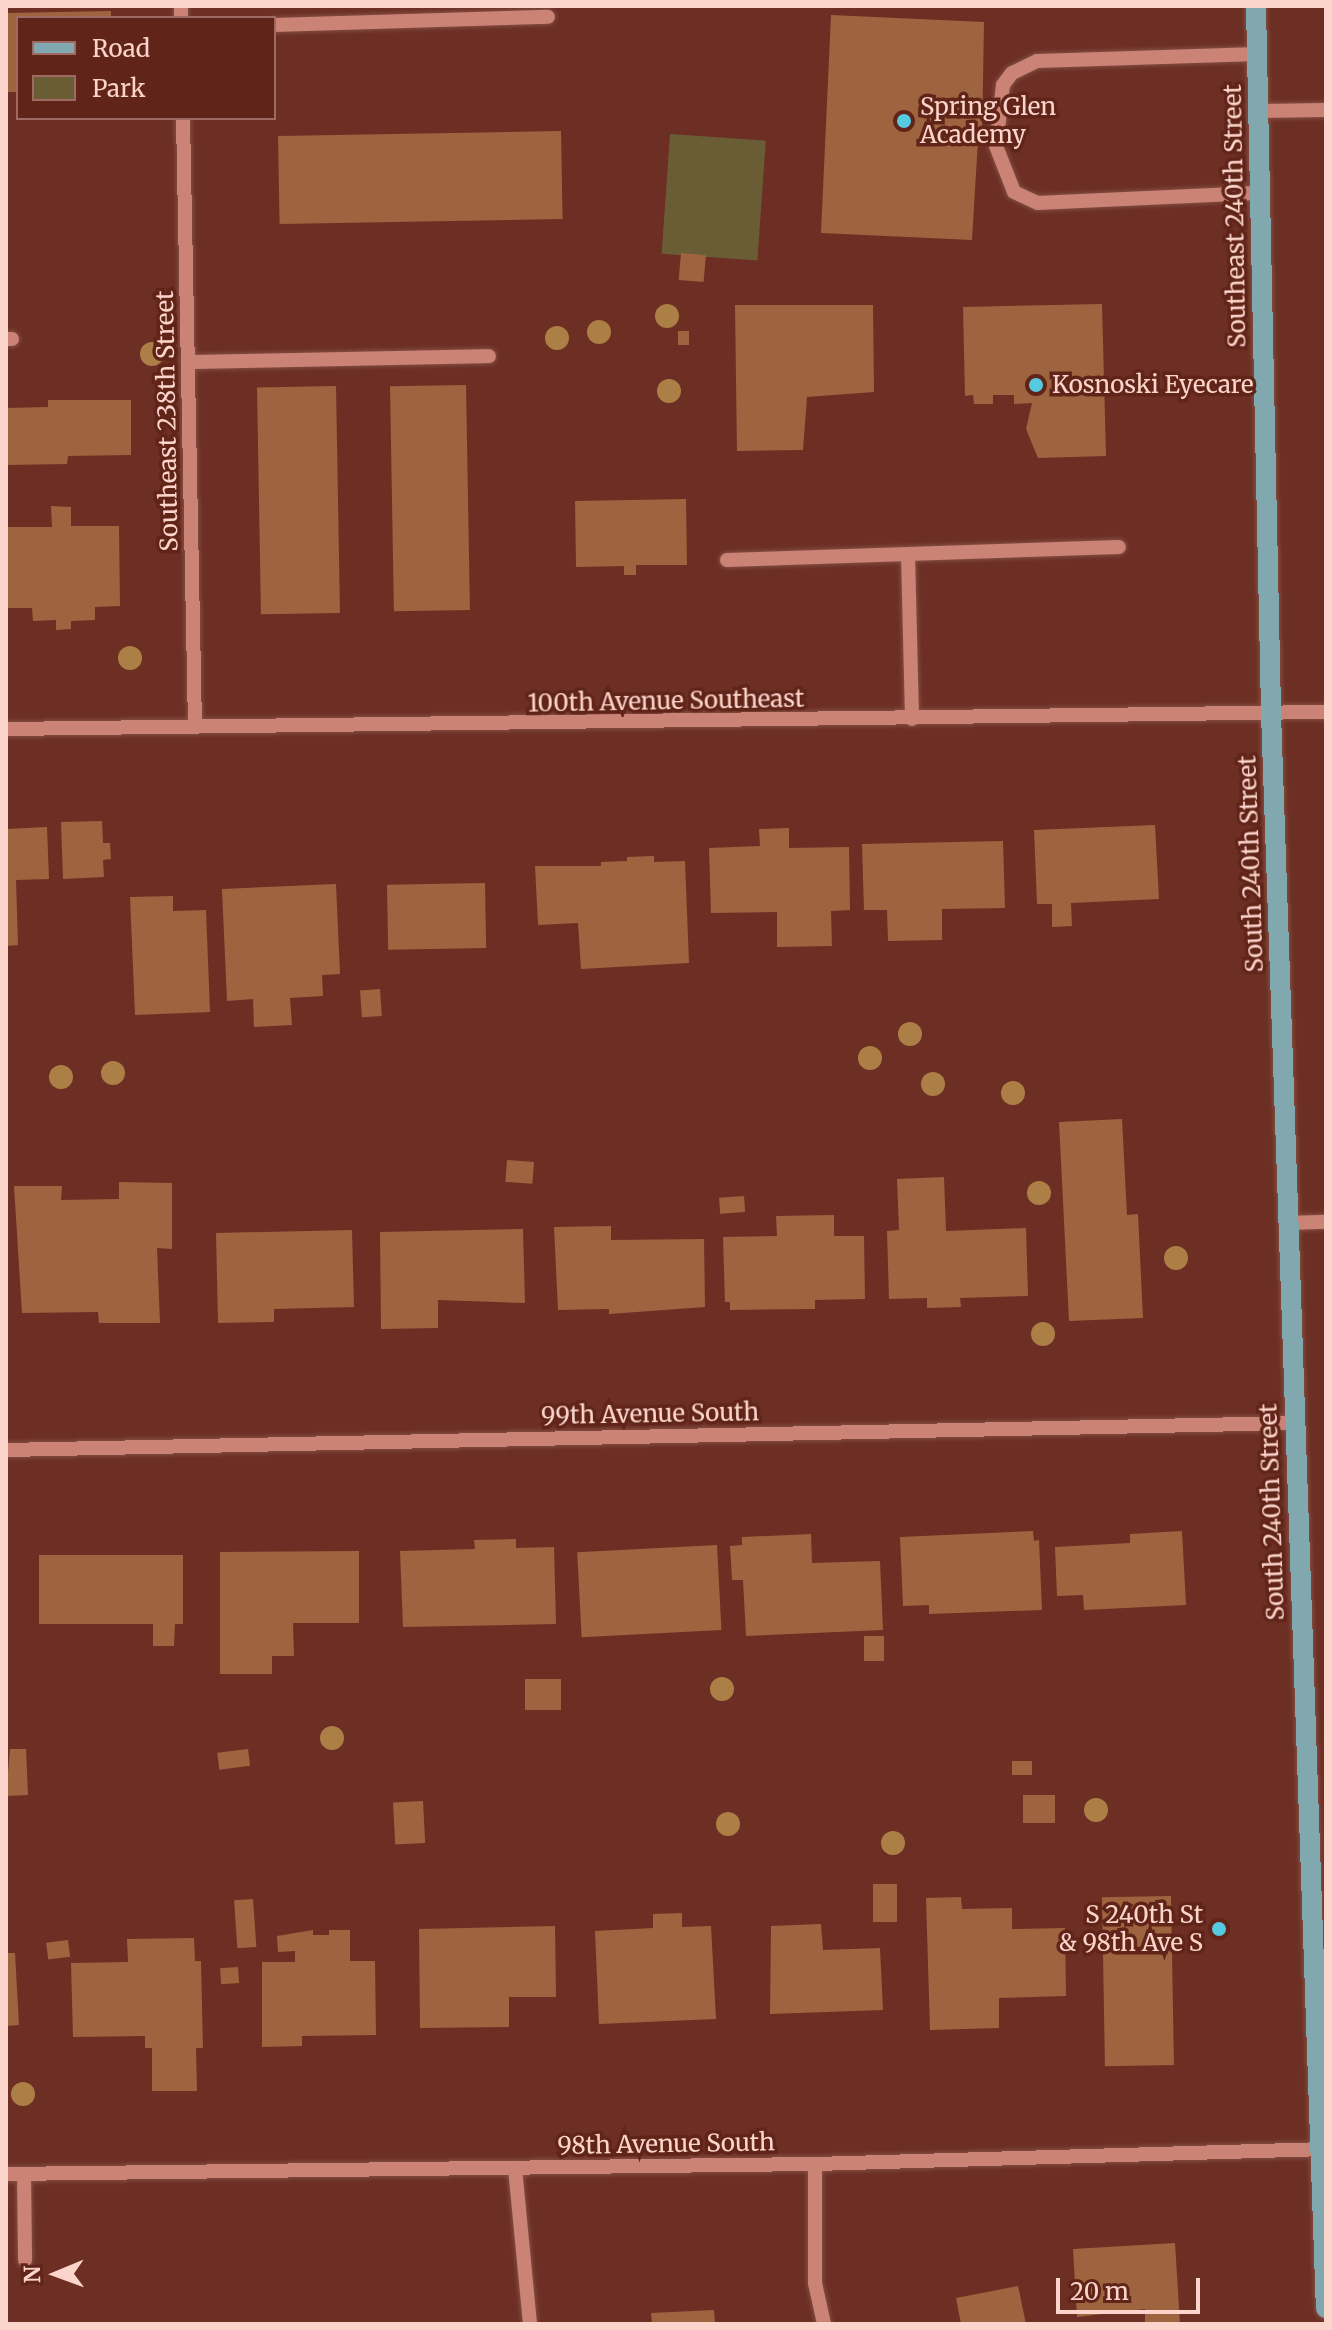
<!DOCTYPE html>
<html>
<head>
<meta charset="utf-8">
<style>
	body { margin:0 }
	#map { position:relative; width:1332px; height:2330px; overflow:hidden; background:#6d2f24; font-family:Merriweather,serif }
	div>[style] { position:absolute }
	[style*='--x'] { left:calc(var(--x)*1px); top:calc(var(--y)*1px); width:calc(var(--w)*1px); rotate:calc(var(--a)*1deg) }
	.green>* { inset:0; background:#6a5d35; transform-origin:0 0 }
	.building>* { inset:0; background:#9e643f; transform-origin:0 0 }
	.roads { filter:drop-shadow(0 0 2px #834e44) drop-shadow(0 0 2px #834e44) }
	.minor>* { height:14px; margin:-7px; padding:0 7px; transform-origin:7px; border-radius:7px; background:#ca8374 }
	.major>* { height:20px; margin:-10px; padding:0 10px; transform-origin:10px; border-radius:10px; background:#81a8af }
	.trees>* { width:24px; height:24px; margin:-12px; border-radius:50%; background:#ac7f46 }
	.dots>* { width:22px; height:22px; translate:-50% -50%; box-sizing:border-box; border:4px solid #612419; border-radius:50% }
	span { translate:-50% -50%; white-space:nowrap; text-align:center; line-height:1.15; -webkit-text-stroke:7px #612419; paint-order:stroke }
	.poi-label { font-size:24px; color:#fbd4cc }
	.left { translate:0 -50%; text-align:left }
	.right { translate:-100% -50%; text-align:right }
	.street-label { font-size:24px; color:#fbd4cc }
	.frame { position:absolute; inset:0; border:8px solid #fbd4cc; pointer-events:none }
	.legend { position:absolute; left:16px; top:16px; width:260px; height:104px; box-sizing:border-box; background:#612419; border:2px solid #9f6a61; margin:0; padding:10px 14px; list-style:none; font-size:24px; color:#fbd4cc }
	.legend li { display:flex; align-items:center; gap:16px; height:40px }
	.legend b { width:40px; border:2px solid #9f6a61 }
	.north { position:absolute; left:16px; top:2234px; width:80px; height:80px; -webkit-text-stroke:6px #612419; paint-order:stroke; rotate:269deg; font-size:22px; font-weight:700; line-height:32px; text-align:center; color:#fbd4cc }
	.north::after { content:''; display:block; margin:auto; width:28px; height:36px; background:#fbd4cc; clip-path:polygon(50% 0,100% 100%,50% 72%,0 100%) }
	.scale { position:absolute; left:1056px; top:2278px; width:144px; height:36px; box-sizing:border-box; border:4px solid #fbd4cc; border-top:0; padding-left:10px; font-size:24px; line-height:28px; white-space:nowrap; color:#fbd4cc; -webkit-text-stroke:6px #612419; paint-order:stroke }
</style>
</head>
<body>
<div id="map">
	<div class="green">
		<i style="left:670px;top:134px;width:96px;height:120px;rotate:4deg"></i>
	</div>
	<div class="building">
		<i style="clip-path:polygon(111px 11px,111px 18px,18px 18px,18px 92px,6px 92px,6px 13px)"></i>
		<i style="clip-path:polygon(831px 15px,984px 22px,982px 140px,978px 140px,972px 240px,821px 233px)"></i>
		<i style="left:561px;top:131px;width:88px;height:283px;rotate:89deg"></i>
		<i style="left:681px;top:253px;width:25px;height:27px;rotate:5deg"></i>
		<i style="clip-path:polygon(1102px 304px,1106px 456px,1038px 458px,1026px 429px,1032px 403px,1014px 404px,1014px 395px,993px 395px,993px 404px,974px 404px,973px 395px,965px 396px,963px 307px)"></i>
		<i style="clip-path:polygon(735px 305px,873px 305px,874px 392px,807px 397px,803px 450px,737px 451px)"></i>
		<i style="left:678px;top:331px;width:11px;height:14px"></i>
		<i style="left:466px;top:385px;width:225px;height:76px;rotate:89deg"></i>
		<i style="left:336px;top:386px;width:227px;height:79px;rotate:89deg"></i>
		<i style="clip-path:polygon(48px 400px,131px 400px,131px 455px,68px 456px,67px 464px,6px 465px,6px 408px,48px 407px)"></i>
		<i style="clip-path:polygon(686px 499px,687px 565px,636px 565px,636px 575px,624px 575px,624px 566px,576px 567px,575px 501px)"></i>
		<i style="clip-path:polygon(51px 506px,71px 507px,71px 526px,119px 526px,120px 606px,95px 607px,95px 620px,71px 621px,71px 629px,56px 630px,56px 620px,33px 621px,32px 608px,6px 608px,6px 527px,52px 527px)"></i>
		<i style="clip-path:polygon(102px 821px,103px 843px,110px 843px,111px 859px,103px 860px,104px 877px,63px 879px,61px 822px)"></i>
		<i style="clip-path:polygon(1155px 825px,1159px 899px,1071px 903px,1072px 926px,1052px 927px,1052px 904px,1037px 904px,1034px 830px)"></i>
		<i style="clip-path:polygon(47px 827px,49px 879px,16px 880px,18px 945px,6px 946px,6px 829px)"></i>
		<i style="clip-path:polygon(789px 828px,789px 848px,849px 847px,850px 910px,831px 911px,832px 946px,777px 947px,777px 912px,711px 913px,709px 848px,760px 846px,759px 829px)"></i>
		<i style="clip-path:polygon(1003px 841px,1005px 908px,942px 909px,942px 940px,888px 941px,887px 910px,864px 910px,862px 844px)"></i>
		<i style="clip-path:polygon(654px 856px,654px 862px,685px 861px,689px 963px,581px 969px,578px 923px,538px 925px,535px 866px,601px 866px,601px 862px,627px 861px,627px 857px)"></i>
		<i style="left:485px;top:883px;width:65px;height:98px;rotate:89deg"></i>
		<i style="clip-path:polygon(336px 884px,340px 974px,322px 975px,323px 996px,290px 998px,292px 1025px,254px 1027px,253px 999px,227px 1001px,222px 889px)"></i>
		<i style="clip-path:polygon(173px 896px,173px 911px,206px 910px,210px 1012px,135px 1015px,130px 897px)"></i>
		<i style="left:380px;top:989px;width:27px;height:20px;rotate:86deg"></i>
		<i style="clip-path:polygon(1122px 1119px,1127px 1215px,1138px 1214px,1143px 1318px,1069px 1321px,1059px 1122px)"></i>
		<i style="left:507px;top:1160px;width:27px;height:22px;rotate:4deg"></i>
		<i style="clip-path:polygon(944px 1177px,946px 1231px,1026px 1228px,1028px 1296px,960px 1298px,961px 1307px,927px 1308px,927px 1298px,889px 1299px,887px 1231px,899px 1230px,897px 1179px)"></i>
		<i style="clip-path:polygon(119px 1182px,172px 1183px,172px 1249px,157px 1248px,160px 1323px,99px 1323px,98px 1312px,22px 1313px,14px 1186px,62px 1186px,61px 1200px,119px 1199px)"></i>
		<i style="left:744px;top:1196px;width:16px;height:25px;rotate:86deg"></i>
		<i style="clip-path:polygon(834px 1215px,834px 1236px,864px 1236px,865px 1299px,815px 1300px,815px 1309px,730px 1310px,730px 1302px,725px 1302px,723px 1237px,777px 1236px,776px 1216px)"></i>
		<i style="clip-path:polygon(611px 1226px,611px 1240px,704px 1239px,705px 1307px,609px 1314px,609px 1309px,558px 1310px,554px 1227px)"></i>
		<i style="clip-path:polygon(523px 1229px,525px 1303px,438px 1300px,438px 1328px,381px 1329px,380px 1232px)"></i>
		<i style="clip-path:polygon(352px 1230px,354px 1307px,274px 1309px,274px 1322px,218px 1323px,216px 1233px)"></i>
		<i style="clip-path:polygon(1033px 1531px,1034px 1541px,1039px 1540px,1042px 1610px,929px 1614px,929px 1605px,903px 1606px,900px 1537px)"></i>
		<i style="clip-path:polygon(1182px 1531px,1186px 1605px,1084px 1610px,1083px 1595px,1057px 1596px,1055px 1547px,1130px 1543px,1130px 1534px)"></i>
		<i style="clip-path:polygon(811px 1534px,812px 1563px,880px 1561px,883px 1630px,746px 1636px,743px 1580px,732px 1580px,730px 1546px,742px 1545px,742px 1537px)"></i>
		<i style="clip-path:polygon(516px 1539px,516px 1548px,554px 1547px,556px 1624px,403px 1627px,400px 1551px,475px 1549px,474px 1540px)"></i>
		<i style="left:717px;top:1545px;width:85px;height:140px;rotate:87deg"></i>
		<i style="clip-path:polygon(359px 1551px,359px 1623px,293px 1623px,294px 1656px,272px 1656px,272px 1674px,220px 1674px,220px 1552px)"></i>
		<i style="clip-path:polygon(39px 1555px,183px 1555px,183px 1624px,175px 1624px,174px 1646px,153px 1646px,153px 1624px,39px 1624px)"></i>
		<i style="left:864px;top:1636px;width:20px;height:25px"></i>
		<i style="left:561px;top:1679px;width:31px;height:36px;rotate:90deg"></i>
		<i style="clip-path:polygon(10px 1749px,26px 1749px,28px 1795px,6px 1796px)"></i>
		<i style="left:248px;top:1749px;width:17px;height:31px;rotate:83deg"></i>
		<i style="left:1012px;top:1761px;width:20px;height:14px"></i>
		<i style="left:1055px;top:1795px;width:28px;height:32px;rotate:90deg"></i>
		<i style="left:423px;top:1801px;width:42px;height:30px;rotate:87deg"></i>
		<i style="left:873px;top:1884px;width:24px;height:38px"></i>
		<i style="left:1171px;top:1896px;width:169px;height:69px;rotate:89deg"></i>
		<i style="clip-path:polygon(961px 1897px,962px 1909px,1012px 1908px,1012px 1929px,1065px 1928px,1066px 1996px,999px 1998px,999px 2028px,930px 2030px,926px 1898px)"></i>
		<i style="left:253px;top:1899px;width:48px;height:19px;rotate:86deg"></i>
		<i style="clip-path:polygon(682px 1913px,682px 1927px,711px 1926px,716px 2019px,599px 2024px,595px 1931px,653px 1928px,653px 1914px)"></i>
		<i style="clip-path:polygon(821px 1924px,823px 1950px,880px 1948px,883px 2010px,770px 2014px,771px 1926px)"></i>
		<i style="clip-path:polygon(555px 1926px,556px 1997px,509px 1997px,509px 2027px,420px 2028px,419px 1929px)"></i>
		<i style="clip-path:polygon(313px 1930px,313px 1935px,329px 1935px,329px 1930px,350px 1930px,350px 1961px,375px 1961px,376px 2035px,302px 2036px,302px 2046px,262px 2047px,262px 1962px,295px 1962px,295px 1951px,278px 1952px,277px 1936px)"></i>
		<i style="clip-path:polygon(194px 1938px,195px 1961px,201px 1961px,203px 2048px,196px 2048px,197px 2091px,152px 2091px,152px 2048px,145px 2048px,145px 2036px,73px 2037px,71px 1963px,128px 1962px,127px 1939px)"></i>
		<i style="left:68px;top:1940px;width:17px;height:22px;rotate:83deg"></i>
		<i style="clip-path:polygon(6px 1953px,15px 1953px,19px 2025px,6px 2026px)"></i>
		<i style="left:238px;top:1967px;width:16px;height:18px;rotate:86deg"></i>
		<i style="clip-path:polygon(1175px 2243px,1180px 2324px,1145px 2324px,1145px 2309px,1077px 2317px,1073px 2249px)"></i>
		<i style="clip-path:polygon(1018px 2286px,1026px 2324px,961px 2324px,956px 2298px)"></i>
		<i style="clip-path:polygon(714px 2310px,715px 2324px,652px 2324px,651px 2313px)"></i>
	</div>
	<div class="roads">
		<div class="minor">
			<i style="--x:181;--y:6;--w:12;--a:90"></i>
			<i style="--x:274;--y:25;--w:274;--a:-1.7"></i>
			<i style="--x:1258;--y:54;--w:221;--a:178.2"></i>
			<i style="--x:1037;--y:61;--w:28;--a:154"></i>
			<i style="--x:1012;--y:73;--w:15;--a:127"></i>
			<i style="--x:1003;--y:85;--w:61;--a:96.5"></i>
			<i style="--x:996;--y:146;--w:49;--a:68.6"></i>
			<i style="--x:1014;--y:192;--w:26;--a:25"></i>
			<i style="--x:1038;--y:203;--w:223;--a:-2.6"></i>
			<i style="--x:1259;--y:111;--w:67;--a:-0.9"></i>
			<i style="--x:183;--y:118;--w:606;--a:88.87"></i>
			<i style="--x:6;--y:339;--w:6;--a:0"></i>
			<i style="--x:188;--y:362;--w:301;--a:-1.1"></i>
			<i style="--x:908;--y:554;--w:165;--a:88.6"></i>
			<i style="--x:727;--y:560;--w:392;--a:-1.9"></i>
			<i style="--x:6;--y:729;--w:1320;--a:-0.74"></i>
			<i style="--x:1288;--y:1223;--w:38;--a:-2"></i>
			<i style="--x:6;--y:1450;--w:1289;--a:-1.2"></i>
			<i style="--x:815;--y:2164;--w:119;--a:90"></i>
			<i style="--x:815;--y:2283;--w:42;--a:77.6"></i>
			<i style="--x:515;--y:2168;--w:157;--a:84.5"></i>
			<i style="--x:6;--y:2174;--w:809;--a:-0.71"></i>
			<i style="--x:815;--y:2164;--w:511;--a:-1.68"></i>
			<i style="--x:24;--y:2174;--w:86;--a:89.3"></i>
		</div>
		<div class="major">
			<i style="--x:1256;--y:6;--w:707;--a:88.78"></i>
			<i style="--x:1271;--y:713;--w:1596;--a:88.03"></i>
		</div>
	</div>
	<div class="trees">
		<i style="left:667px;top:316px"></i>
		<i style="left:599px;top:332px"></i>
		<i style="left:557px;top:338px"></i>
		<i style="left:152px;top:354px"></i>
		<i style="left:669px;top:391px"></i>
		<i style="left:130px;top:658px"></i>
		<i style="left:910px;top:1034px"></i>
		<i style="left:870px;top:1058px"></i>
		<i style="left:113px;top:1073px"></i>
		<i style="left:61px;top:1077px"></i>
		<i style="left:933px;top:1084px"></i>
		<i style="left:1013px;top:1093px"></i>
		<i style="left:1039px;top:1193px"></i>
		<i style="left:1176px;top:1258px"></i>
		<i style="left:1043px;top:1334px"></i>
		<i style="left:722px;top:1689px"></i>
		<i style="left:332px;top:1738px"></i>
		<i style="left:1096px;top:1810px"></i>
		<i style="left:728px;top:1824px"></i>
		<i style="left:893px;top:1843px"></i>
		<i style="left:23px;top:2094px"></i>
	</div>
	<div class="dots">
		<i style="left:904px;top:121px;background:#55cae0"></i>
		<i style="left:1036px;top:385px;background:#55cae0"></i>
		<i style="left:1219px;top:1929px;background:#55cae0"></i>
	</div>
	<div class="poi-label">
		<span class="left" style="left:920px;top:121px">Spring Glen<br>Academy</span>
		<span class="left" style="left:1052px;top:385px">Kosnoski Eyecare</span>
		<span class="right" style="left:1203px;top:1929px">S 240th St<br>&amp; 98th Ave S</span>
	</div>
	<div class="street-label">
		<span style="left:1235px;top:216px;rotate:-91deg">Southeast 240th Street</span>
		<span style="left:167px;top:421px;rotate:-91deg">Southeast 238th Street</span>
		<span style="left:666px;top:701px;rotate:-1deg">100th Avenue Southeast</span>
		<span style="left:1251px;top:864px;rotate:-92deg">South 240th Street</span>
		<span style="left:650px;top:1414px;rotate:-1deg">99th Avenue South</span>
		<span style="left:1272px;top:1512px;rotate:-92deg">South 240th Street</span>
		<span style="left:666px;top:2144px;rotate:-1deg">98th Avenue South</span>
	</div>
	<div class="frame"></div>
	<ul class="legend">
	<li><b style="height:10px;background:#81a8af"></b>Road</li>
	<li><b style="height:22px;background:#6a5d35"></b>Park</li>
	</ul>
	<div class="north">N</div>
	<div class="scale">20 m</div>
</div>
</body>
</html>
